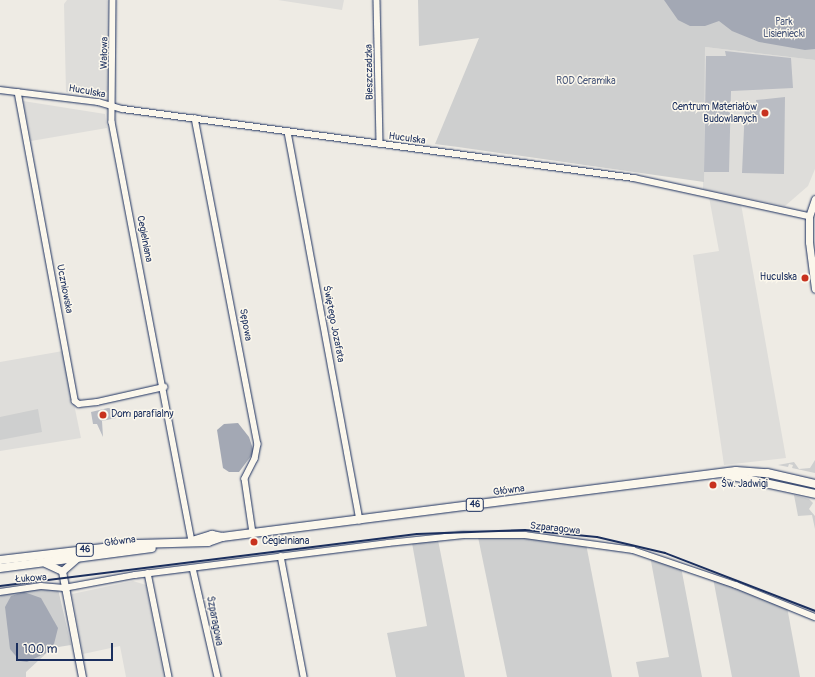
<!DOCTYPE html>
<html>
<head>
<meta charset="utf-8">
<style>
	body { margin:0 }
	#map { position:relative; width:815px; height:677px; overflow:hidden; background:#eeebe4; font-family:Pangolin,sans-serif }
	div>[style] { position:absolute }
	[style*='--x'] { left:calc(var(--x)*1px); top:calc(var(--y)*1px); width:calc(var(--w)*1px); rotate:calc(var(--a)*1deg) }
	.built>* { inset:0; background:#deddda }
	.green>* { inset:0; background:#cecfcf }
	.water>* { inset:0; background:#a3a8b4 }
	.building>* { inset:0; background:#b9bcc3 }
	.roads { filter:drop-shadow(0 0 1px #1b2f5e) drop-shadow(0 0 1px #1b2f5e) }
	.minor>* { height:5.5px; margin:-2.75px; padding:0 2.75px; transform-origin:2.75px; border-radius:2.75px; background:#fbf7ec }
	.tertiary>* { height:7px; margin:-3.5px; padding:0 3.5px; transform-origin:3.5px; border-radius:3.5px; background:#fbf7ec }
	.secondary>* { height:7px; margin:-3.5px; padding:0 3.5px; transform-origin:3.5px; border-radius:3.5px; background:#fbf7ec }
	.primary>* { height:8px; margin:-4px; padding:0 4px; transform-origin:4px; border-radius:4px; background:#fbf7ec }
	.rail>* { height:2px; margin:-1px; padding:0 1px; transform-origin:1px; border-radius:1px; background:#1b2f5e }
	.dots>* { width:11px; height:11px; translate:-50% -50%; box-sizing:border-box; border:2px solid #fbf7ec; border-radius:50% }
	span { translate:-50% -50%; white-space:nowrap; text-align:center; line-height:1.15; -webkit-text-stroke:3px #fbf7ec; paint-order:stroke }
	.shield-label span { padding:1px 3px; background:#fbf7ec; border:1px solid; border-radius:3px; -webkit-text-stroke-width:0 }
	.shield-label { font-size:9px; color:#1b2f5e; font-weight:700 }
	.park-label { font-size:10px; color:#48577a }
	.street-label { font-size:10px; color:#1b2f5e }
	.poi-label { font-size:10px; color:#1b2f5e }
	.right { translate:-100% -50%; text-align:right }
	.left { translate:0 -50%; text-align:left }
	.scale { position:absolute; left:16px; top:643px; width:97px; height:18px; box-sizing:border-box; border:2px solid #1b2f5e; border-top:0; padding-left:5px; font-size:12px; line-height:14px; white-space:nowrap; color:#1b2f5e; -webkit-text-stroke:3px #fbf7ec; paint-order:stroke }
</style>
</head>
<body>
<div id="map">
	<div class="built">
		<i style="clip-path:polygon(67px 0,107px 0,109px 90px,101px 98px,66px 92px,64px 4px)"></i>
		<i style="clip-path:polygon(278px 0,344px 0,342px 10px)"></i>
		<i style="clip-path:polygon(705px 47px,815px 60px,815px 169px,808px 186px,785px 206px,703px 189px)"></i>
		<i style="clip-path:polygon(23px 101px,105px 114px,107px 128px,31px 141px)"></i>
		<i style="clip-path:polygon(709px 197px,741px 204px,786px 458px,724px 465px,693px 255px,719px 251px)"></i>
		<i style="clip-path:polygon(63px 351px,81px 438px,0 451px,0 362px)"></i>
		<i style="clip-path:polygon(133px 581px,146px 585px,164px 677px,126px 677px,120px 646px,83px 654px,72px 594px)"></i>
	</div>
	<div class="green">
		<i style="clip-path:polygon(418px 0,815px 0,815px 60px,705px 47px,704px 182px,458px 147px,435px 144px,479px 38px,419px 46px)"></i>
		<i style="clip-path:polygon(38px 409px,42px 432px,0 440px,0 417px)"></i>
		<i style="clip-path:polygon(815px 460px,815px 473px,792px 468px,793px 465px,789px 464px,788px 467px,778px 465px,794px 462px,799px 469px,810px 468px)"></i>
		<i style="clip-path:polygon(794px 495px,809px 499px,813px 503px,809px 509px,815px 516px,815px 529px,812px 515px,798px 516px)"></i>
		<i style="clip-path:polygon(478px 537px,545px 537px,586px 544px,612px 677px,507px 677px)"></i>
		<i style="clip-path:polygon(438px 540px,465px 677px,396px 677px,387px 633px,427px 626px,412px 543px)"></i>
		<i style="clip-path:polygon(650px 556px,681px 567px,702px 677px,639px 677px,636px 662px,669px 657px)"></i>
		<i style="clip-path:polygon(713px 578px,787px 607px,800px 677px,732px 677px)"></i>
		<i style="clip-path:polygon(33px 588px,58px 589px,71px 645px,52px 648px,26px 672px,26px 677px,0 677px,0 594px)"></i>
	</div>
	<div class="water">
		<i style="clip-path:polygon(664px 0,815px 0,815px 49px,805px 50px,759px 42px,732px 31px,719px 21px,705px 26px,690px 26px,678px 20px)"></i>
		<i style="clip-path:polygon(238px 423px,249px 437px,254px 452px,239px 472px,229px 472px,223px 468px,217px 430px,224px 424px)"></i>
		<i style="clip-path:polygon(24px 592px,41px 598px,58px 628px,54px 644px,46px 653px,27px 662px,20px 661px,10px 649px,5px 607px,11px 596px)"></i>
	</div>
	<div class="building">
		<i style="clip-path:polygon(725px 51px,791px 58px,793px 88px,731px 91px,729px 172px,704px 172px,706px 56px,726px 56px)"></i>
		<i style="clip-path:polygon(785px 97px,784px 174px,742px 173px,745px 106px,757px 106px,756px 100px)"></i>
		<i style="clip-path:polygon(108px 408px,114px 409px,116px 418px,102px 421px,103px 437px,97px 424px,93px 424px,91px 412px)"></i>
	</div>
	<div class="roads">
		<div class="minor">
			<i style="--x:113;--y:0;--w:122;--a:90.5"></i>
			<i style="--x:112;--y:122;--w:427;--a:79.2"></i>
			<i style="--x:377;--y:0;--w:144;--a:88.8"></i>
			<i style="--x:0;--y:90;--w:99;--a:7"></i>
			<i style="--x:98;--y:102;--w:26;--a:16"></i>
			<i style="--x:123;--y:109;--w:516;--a:7.69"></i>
			<i style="--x:634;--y:178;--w:179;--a:12.3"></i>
			<i style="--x:18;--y:92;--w:314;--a:79.5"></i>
			<i style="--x:75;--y:401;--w:5;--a:37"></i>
			<i style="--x:79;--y:404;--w:18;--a:-6"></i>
			<i style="--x:97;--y:402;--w:69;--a:-12.6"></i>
			<i style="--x:195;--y:118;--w:332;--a:79.1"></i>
			<i style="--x:258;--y:444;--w:15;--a:101"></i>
			<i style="--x:255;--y:459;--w:22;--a:117"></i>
			<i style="--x:245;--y:479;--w:55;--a:81.6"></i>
			<i style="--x:288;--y:132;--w:395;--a:79.5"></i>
			<i style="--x:281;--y:556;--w:123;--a:79.2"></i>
			<i style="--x:193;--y:568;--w:112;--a:77.1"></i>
			<i style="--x:148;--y:573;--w:106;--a:78.6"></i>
			<i style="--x:0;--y:592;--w:41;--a:-8.3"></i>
			<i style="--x:41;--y:586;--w:23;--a:5"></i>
			<i style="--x:64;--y:588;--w:72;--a:-10.4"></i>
			<i style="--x:135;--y:575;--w:255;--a:-7.2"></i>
			<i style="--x:388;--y:543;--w:76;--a:-6"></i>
			<i style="--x:464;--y:535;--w:61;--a:0"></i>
			<i style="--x:525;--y:535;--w:109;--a:7.9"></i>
			<i style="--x:633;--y:550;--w:109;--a:18.8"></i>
			<i style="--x:736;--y:585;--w:85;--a:22.1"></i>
		</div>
		<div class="tertiary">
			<i style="--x:45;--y:563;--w:19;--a:25"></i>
			<i style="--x:62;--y:571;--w:108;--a:79.3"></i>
			<i style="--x:62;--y:571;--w:20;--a:-41"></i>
		</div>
		<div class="secondary">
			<i style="--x:815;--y:199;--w:18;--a:109"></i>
			<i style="--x:809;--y:216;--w:26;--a:90"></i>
			<i style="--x:809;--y:242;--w:47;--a:82.7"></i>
		</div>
		<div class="primary">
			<i style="--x:728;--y:475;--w:89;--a:12.3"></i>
			<i style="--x:192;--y:541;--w:21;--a:-17"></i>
			<i style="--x:212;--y:535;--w:10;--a:11"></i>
			<i style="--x:222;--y:537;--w:518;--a:-7.32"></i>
			<i style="--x:736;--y:471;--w:31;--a:4"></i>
			<i style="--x:767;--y:473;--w:49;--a:12.9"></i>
			<i style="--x:0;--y:560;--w:138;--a:-6.7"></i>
			<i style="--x:137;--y:544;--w:71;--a:-1.6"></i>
			<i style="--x:208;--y:542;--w:15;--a:-20"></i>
			<i style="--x:0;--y:568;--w:153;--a:-7.5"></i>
		</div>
	</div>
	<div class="rail">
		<i style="--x:0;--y:586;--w:420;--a:-7.1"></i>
		<i style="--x:417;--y:534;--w:108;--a:-2.1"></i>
		<i style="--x:525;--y:530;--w:72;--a:5.6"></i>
		<i style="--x:597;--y:537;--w:70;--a:13.2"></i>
		<i style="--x:665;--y:553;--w:161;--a:21.1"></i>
	</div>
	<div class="dots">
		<i style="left:765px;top:113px;background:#c8321e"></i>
		<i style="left:805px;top:278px;background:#c8321e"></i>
		<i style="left:103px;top:415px;background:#c8321e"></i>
		<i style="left:713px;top:485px;background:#c8321e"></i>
		<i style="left:254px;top:542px;background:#c8321e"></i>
	</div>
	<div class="shield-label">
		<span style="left:475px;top:505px">46</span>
		<span style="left:85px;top:550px">46</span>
	</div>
	<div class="park-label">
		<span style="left:784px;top:28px">Park<br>Lisieniecki</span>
		<span style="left:586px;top:82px">ROD Ceramika</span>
	</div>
	<div class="street-label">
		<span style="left:105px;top:53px;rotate:-89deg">Wałowa</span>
		<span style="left:370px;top:72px;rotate:-91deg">Bieszczadzka</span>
		<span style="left:87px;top:92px;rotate:10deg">Huculska</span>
		<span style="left:407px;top:139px;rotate:8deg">Huculska</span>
		<span style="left:144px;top:239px;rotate:79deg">Cegielniana</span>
		<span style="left:64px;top:289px;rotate:79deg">Uczniowska</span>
		<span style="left:333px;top:324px;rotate:79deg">Świętego Jozafata</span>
		<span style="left:245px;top:325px;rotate:80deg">Sępowa</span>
		<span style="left:509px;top:491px;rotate:-7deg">Główna</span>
		<span style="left:555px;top:529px;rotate:6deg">Szparagowa</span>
		<span style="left:120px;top:542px;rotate:-7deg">Główna</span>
		<span style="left:31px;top:579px;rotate:-4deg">Łukowa</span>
		<span style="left:214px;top:621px;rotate:79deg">Szparagowa</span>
	</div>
	<div class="poi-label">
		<span class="right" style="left:757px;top:113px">Centrum Materiałów<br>Budowlanych</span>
		<span class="right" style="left:797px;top:278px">Huculska</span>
		<span class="left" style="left:111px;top:415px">Dom parafialny</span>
		<span class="left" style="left:721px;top:485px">Św. Jadwigi</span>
		<span class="left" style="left:262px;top:542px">Cegielniana</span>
	</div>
	<div class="scale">100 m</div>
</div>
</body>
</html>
